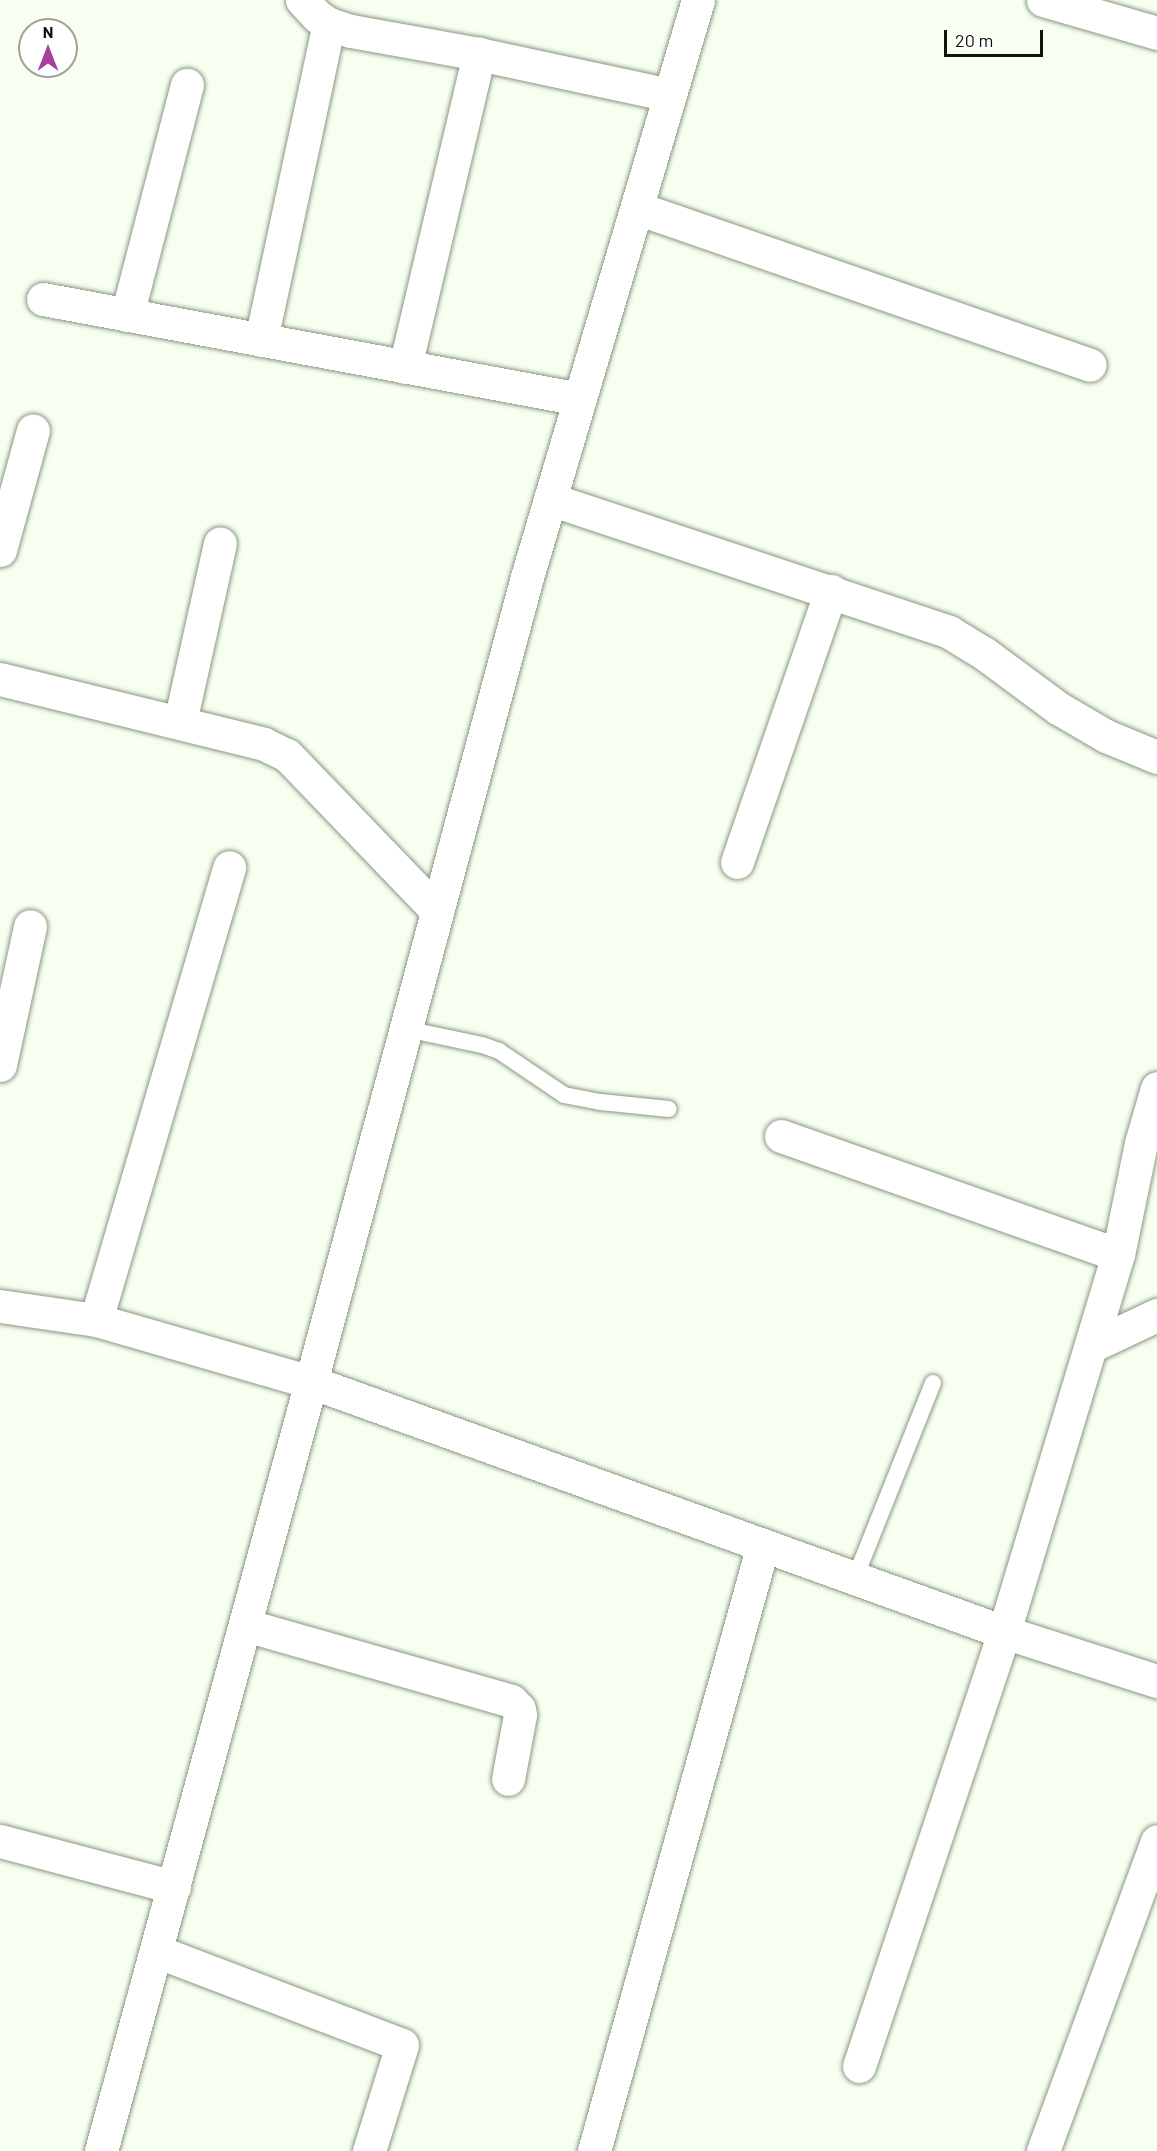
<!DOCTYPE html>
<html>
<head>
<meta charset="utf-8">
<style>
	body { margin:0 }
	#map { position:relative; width:1157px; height:2151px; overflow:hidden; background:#f6fff0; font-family:Barlow,sans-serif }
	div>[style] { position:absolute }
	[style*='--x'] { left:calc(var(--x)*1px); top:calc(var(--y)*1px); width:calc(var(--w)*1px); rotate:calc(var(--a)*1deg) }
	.roads { filter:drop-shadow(0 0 2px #899781) drop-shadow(0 0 2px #899781) }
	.lane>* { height:16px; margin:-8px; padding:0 8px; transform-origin:8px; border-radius:8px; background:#fff }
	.street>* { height:33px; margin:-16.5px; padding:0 16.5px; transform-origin:16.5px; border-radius:16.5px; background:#fff }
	span { translate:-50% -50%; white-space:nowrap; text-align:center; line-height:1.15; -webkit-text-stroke:4.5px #fff; paint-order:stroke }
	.north { position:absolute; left:18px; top:18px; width:60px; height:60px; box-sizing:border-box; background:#fff; border:2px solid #9fa19e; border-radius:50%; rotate:0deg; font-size:16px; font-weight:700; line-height:24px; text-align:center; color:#0f140c }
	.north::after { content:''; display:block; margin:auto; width:21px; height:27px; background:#aa3d9d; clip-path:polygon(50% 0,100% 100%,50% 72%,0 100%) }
	.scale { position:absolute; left:944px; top:30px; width:99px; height:27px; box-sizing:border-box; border:3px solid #0f140c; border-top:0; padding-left:8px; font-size:18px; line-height:21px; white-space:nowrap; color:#0f140c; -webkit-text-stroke:4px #fff; paint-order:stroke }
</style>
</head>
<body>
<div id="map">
	<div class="roads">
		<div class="lane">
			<i style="--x:406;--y:1029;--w:78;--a:11.9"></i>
			<i style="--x:482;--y:1045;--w:18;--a:19"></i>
			<i style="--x:499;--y:1051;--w:78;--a:34.1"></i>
			<i style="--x:564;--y:1095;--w:38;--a:11"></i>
			<i style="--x:601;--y:1102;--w:68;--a:5.9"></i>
			<i style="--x:855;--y:1578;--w:210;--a:-68.2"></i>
		</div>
		<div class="street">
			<i style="--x:302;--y:0;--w:22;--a:47"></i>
			<i style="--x:317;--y:16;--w:14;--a:34"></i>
			<i style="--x:329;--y:24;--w:23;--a:18"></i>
			<i style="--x:351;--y:31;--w:130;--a:10.2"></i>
			<i style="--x:479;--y:54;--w:195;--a:12.1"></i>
			<i style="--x:1043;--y:0;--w:119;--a:16.1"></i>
			<i style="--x:637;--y:208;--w:479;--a:19.1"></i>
			<i style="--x:43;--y:299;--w:546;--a:10.55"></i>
			<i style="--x:127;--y:315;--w:238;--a:-75.4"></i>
			<i style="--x:261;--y:340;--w:323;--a:-77.9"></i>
			<i style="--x:405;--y:367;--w:322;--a:-76.7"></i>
			<i style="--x:550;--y:499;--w:421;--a:18.4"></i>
			<i style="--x:949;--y:632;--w:42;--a:31.4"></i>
			<i style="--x:985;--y:654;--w:91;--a:36.5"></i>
			<i style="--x:1058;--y:708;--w:56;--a:30.3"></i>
			<i style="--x:1106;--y:736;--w:55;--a:22.4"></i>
			<i style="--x:0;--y:550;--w:124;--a:-74.6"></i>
			<i style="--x:0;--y:679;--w:272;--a:13.8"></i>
			<i style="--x:264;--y:744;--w:25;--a:26"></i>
			<i style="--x:287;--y:755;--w:216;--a:46.1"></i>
			<i style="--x:180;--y:722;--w:183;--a:-77.4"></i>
			<i style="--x:737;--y:862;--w:287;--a:-70.9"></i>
			<i style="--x:0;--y:1065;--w:142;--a:-77.8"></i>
			<i style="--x:781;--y:1136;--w:357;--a:19.4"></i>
			<i style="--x:0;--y:1306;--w:97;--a:8.3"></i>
			<i style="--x:96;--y:1320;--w:224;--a:16.1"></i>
			<i style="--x:311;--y:1382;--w:737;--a:19.84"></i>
			<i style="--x:1004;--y:1632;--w:161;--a:17.8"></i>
			<i style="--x:96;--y:1320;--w:472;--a:-73.6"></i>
			<i style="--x:1091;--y:1346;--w:73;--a:-25.2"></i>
			<i style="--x:245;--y:1625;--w:277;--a:15.9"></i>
			<i style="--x:511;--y:1701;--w:11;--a:45"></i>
			<i style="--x:519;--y:1709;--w:6;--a:81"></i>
			<i style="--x:520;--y:1715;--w:65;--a:100.6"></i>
			<i style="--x:0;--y:1841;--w:180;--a:14.8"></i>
			<i style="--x:156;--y:1951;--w:263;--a:20.9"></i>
			<i style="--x:402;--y:2045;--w:111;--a:107.3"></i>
			<i style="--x:859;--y:2066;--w:458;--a:-71.5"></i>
			<i style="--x:1004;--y:1632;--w:394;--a:-73.2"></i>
			<i style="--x:1118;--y:1255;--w:114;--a:-78.4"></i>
			<i style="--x:1141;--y:1143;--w:57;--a:-73.8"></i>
			<i style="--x:101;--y:2151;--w:797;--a:-74.73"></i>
			<i style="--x:311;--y:1382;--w:833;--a:-74.98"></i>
			<i style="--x:527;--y:577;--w:602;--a:-73.49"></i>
			<i style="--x:594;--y:2151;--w:629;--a:-74.42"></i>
			<i style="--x:1043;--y:2151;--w:330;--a:-69.8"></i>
		</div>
	</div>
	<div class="north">N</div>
	<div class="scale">20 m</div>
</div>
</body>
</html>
